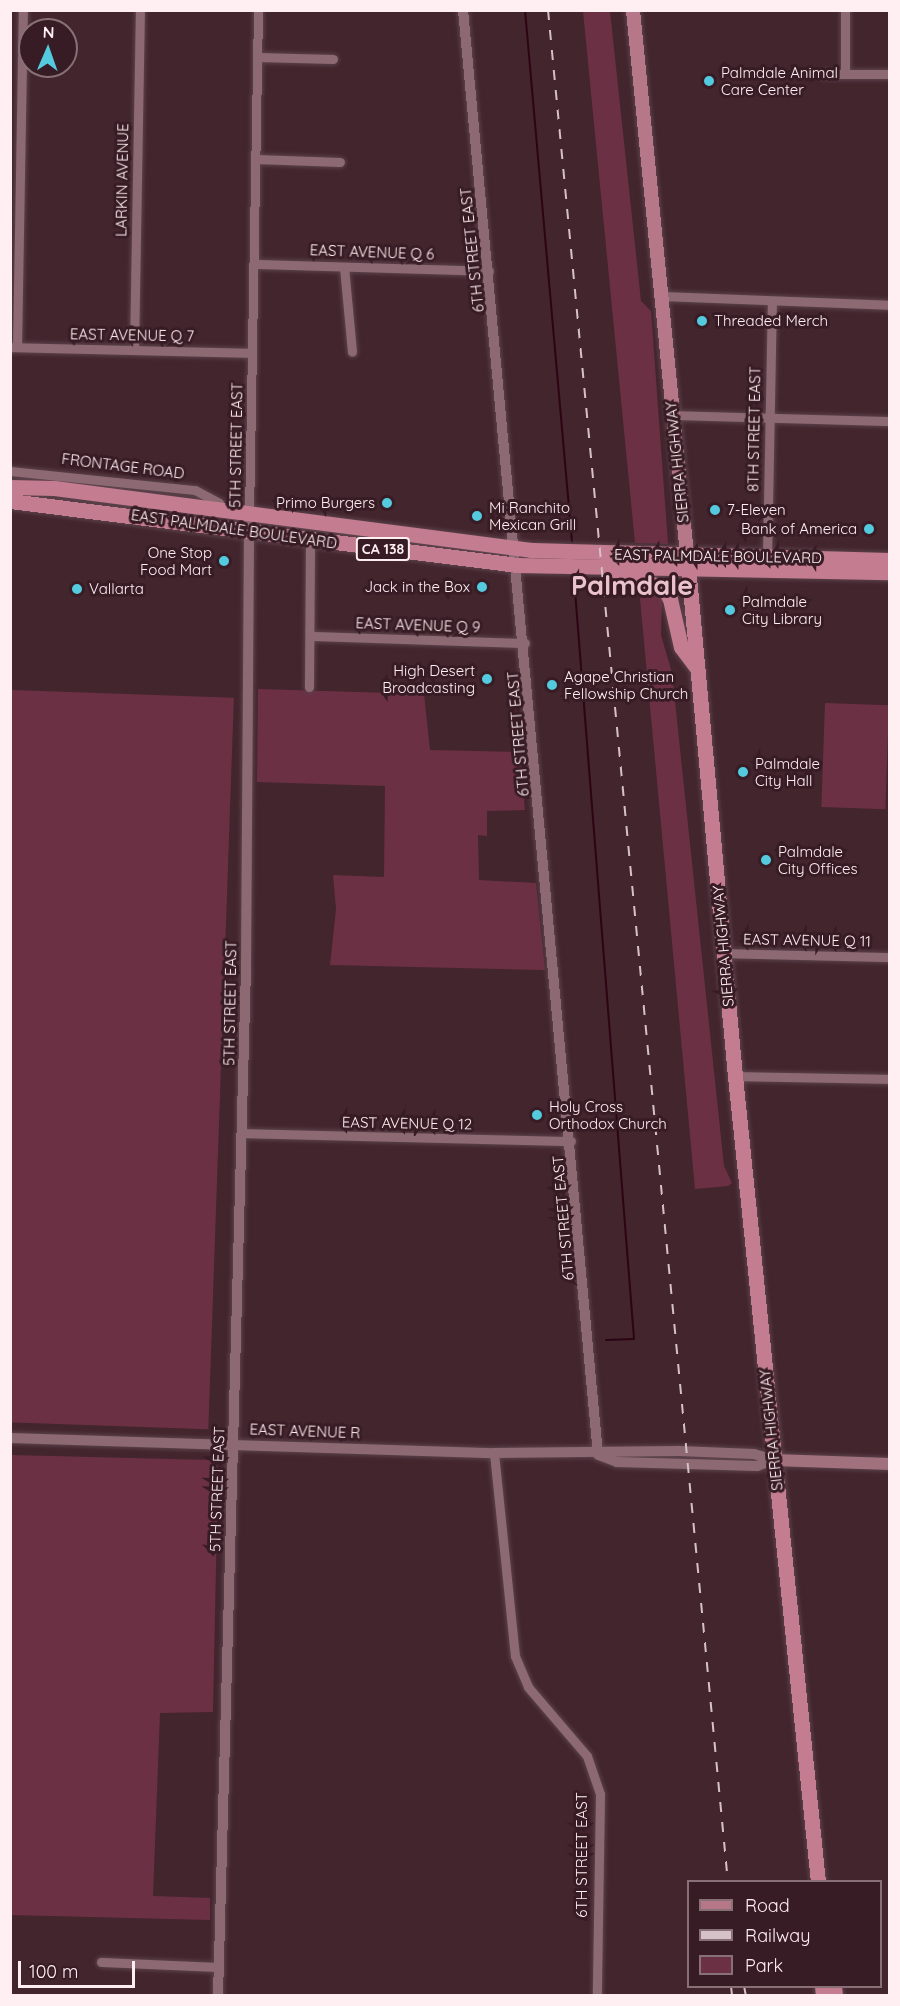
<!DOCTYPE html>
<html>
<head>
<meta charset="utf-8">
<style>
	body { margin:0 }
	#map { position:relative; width:900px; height:2006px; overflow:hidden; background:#43252e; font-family:Quicksand,sans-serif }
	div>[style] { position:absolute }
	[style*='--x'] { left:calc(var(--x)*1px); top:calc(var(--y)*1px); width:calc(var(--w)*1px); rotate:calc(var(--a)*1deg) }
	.green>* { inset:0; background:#6c3044; transform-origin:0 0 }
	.stream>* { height:2px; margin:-1px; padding:0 1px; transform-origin:1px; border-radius:1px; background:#2d0414 }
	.roads { filter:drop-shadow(0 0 2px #5c434c) drop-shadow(0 0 2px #5c434c) }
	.minor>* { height:9px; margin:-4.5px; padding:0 4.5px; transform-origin:4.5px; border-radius:4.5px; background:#8d6a73 }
	.tertiary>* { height:10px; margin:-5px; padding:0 5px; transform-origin:5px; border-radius:5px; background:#8d6a73 }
	.secondary>* { height:12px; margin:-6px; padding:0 6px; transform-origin:6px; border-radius:6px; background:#a2717e }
	.primary>* { height:14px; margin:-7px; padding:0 7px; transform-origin:7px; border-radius:7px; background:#b67789 }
	.trunk>* { height:15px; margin:-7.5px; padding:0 7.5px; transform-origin:7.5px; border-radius:7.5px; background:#c47c90 }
	.rail>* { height:2px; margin-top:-1px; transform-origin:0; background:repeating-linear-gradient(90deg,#d5c1c7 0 10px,transparent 0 20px) }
	.dots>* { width:16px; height:16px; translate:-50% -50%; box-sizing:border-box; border:3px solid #381c25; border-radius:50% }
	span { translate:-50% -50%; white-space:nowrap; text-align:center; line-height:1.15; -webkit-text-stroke:6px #381c25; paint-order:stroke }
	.shield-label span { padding:2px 4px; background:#381c25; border:2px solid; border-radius:4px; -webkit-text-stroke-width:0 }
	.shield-label { font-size:14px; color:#ffeef2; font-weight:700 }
	.poi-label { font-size:15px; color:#ffeef2 }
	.left { translate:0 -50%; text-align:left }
	.right { translate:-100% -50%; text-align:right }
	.street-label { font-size:15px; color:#ffeef2 }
	.town-label { font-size:27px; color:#eac3cd; font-weight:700 }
	.frame { position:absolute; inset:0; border:12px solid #ffeef2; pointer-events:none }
	.legend { position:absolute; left:687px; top:1880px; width:195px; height:108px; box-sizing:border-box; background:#381c25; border:2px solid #887077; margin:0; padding:8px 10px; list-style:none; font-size:18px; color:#ffeef2 }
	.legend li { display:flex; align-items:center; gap:12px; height:30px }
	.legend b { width:30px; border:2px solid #887077 }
	.north { position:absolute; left:18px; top:18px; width:60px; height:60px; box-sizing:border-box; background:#381c25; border:2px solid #887077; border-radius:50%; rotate:2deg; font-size:16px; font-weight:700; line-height:24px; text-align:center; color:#ffeef2 }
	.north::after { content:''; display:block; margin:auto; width:21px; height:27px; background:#54cade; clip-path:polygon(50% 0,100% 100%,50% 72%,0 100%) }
	.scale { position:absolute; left:18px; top:1961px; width:117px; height:27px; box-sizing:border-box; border:3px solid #ffeef2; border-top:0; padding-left:8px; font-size:18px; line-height:21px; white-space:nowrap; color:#ffeef2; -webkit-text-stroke:4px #381c25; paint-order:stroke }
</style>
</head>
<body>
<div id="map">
	<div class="green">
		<i style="clip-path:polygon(583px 11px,610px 11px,641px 301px,651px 311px,668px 544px,635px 543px)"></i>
		<i style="clip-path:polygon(639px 588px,651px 588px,662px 600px,661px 635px,672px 673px,724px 1166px,732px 1183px,728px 1186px,695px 1189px)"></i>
		<i style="clip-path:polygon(258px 689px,424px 694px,430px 750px,520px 752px,525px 810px,487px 811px,487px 836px,478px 835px,479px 880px,536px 883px,545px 970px,330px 965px,336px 909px,333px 875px,384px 877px,385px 786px,257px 782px)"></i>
		<i style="left:12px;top:690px;width:222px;height:732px;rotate:2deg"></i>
		<i style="left:825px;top:703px;width:64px;height:104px;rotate:2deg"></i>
		<i style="clip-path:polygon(11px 1455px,211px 1460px,218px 1467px,213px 1712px,160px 1713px,153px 1896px,210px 1898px,210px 1920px,11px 1915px)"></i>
	</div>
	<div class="stream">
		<i style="--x:525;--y:10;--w:534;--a:84.95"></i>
		<i style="--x:574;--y:578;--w:763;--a:85.49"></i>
		<i style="--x:634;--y:1339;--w:28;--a:178"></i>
	</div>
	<div class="roads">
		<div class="minor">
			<i style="--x:258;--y:57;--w:75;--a:1.5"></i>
			<i style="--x:845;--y:73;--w:63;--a:-90"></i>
			<i style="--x:823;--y:74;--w:67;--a:0"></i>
			<i style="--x:256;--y:159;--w:84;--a:2"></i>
			<i style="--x:254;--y:264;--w:235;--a:1.7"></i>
			<i style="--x:344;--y:267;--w:85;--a:84.6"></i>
			<i style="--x:660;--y:296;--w:230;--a:2.2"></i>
			<i style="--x:10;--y:347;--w:242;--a:1.4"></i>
			<i style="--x:17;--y:347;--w:337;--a:-89"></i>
			<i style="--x:134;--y:350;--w:340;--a:-89"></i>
			<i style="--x:672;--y:415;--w:218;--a:1.6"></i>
			<i style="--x:10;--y:471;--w:186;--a:5.9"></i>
			<i style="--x:195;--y:490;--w:27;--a:28"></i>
			<i style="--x:219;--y:503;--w:7;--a:82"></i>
			<i style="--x:249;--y:516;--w:506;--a:-88.98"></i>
			<i style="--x:767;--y:557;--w:256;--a:-88.9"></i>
			<i style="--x:311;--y:636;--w:214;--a:1.9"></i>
			<i style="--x:309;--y:687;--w:148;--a:-89.6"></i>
			<i style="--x:723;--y:953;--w:167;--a:1.4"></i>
			<i style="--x:735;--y:1076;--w:155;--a:1.1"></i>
			<i style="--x:242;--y:1133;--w:329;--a:1.4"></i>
			<i style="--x:494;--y:1453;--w:204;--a:84.1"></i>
			<i style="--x:515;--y:1656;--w:34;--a:67"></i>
			<i style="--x:528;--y:1687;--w:91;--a:49.5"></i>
			<i style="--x:587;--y:1756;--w:40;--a:71.1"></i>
			<i style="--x:600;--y:1794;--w:202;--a:90.9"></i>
			<i style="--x:101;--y:1962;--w:118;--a:2.4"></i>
		</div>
		<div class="tertiary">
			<i style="--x:463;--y:10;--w:1451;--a:84.66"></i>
			<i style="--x:10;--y:1438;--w:484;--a:1.8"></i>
			<i style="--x:494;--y:1453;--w:185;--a:-0.6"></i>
			<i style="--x:679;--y:1451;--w:75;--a:2.3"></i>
			<i style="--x:754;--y:1454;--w:21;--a:17"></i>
			<i style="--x:599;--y:1455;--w:19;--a:21"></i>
			<i style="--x:617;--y:1462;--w:140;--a:1.6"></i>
			<i style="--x:757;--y:1466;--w:17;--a:-21"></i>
			<i style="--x:218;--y:1996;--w:1030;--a:-88.44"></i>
			<i style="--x:246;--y:966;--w:450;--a:-89.6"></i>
		</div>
		<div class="secondary">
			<i style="--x:774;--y:1460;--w:116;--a:2"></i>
		</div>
		<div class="primary">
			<i style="--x:633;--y:10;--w:548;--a:84.34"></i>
		</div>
		<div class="trunk">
			<i style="--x:10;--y:487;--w:44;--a:1.3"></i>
			<i style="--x:54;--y:488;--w:481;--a:7.4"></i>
			<i style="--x:531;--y:550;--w:359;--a:1.6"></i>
			<i style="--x:10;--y:501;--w:511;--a:7.19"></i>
			<i style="--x:517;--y:565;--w:373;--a:1.1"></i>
			<i style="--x:687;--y:555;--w:523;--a:84.74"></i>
			<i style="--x:735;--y:1076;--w:810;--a:84.12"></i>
			<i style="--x:612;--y:569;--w:16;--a:30"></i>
			<i style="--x:626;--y:577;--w:38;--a:15"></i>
			<i style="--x:663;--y:587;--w:14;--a:60"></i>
			<i style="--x:670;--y:599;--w:49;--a:77.1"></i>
			<i style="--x:681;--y:647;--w:25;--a:53"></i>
			<i style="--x:822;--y:1986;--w:10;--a:84"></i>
			<i style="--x:834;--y:1986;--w:10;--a:84"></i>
		</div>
	</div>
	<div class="rail">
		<i style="--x:548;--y:10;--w:1881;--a:84.51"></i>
		<i style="--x:731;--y:1986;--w:10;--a:84"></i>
		<i style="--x:744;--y:1986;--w:10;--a:79"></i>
	</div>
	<div class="dots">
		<i style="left:709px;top:81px;background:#54cade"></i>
		<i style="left:702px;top:321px;background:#54cade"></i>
		<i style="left:387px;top:503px;background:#54cade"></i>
		<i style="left:715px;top:510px;background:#54cade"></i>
		<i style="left:477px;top:516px;background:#54cade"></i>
		<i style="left:869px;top:529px;background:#54cade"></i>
		<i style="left:224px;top:561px;background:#54cade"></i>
		<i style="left:482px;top:587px;background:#54cade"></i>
		<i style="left:77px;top:589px;background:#54cade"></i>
		<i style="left:730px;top:610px;background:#54cade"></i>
		<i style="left:487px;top:679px;background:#54cade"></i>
		<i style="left:552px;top:685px;background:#54cade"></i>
		<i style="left:743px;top:772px;background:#54cade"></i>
		<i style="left:766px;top:860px;background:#54cade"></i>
		<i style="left:537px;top:1115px;background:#54cade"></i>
	</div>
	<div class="shield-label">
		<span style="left:383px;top:549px">CA 138</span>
	</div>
	<div class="poi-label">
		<span class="left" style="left:721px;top:81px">Palmdale Animal<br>Care Center</span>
		<span class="left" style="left:714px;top:321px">Threaded Merch</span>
		<span class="right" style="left:375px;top:503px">Primo Burgers</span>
		<span class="left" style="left:489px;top:516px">Mi Ranchito<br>Mexican Grill</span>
		<span class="left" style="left:727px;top:510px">7-Eleven</span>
		<span class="right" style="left:857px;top:529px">Bank of America</span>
		<span class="right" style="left:212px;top:561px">One Stop<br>Food Mart</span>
		<span class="right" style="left:470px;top:587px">Jack in the Box</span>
		<span class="left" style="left:89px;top:589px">Vallarta</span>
		<span class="left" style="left:742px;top:610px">Palmdale<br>City Library</span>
		<span class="right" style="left:475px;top:679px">High Desert<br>Broadcasting</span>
		<span class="left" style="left:564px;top:685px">Agape Christian<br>Fellowship Church</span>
		<span class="left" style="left:755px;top:772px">Palmdale<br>City Hall</span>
		<span class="left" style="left:778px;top:860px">Palmdale<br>City Offices</span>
		<span class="left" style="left:549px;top:1115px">Holy Cross<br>Orthodox Church</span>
	</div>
	<div class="street-label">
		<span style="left:122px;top:180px;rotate:-89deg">LARKIN AVENUE</span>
		<span style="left:472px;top:250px;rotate:-96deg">6TH STREET EAST</span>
		<span style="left:372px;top:252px;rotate:2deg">EAST AVENUE Q 6</span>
		<span style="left:132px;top:335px;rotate:1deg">EAST AVENUE Q 7</span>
		<span style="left:754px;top:429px;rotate:-89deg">8TH STREET EAST</span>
		<span style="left:236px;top:445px;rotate:-89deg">5TH STREET EAST</span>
		<span style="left:677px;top:462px;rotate:-96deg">SIERRA HIGHWAY</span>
		<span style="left:123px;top:466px;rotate:7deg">FRONTAGE ROAD</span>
		<span style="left:234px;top:529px;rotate:8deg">EAST PALMDALE BOULEVARD</span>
		<span style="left:718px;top:556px;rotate:1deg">EAST PALMDALE BOULEVARD</span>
		<span style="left:418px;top:625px;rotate:2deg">EAST AVENUE Q 9</span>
		<span style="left:518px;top:734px;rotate:-95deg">6TH STREET EAST</span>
		<span style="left:807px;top:940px;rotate:1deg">EAST AVENUE Q 11</span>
		<span style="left:723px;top:946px;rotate:-95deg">SIERRA HIGHWAY</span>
		<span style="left:230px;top:1003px;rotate:-89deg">5TH STREET EAST</span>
		<span style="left:407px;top:1123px;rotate:1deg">EAST AVENUE Q 12</span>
		<span style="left:563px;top:1218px;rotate:-95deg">6TH STREET EAST</span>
		<span style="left:771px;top:1430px;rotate:-96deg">SIERRA HIGHWAY</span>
		<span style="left:305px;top:1431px;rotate:2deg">EAST AVENUE R</span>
		<span style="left:217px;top:1489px;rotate:-88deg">5TH STREET EAST</span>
		<span style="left:582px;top:1855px;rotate:-90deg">6TH STREET EAST</span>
	</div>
	<div class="town-label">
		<span style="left:632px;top:586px">Palmdale</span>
	</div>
	<div class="frame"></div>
	<ul class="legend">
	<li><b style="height:8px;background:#b67789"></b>Road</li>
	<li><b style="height:8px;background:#d5c1c7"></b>Railway</li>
	<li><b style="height:16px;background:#6c3044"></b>Park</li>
	</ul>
	<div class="north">N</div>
	<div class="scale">100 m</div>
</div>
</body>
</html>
